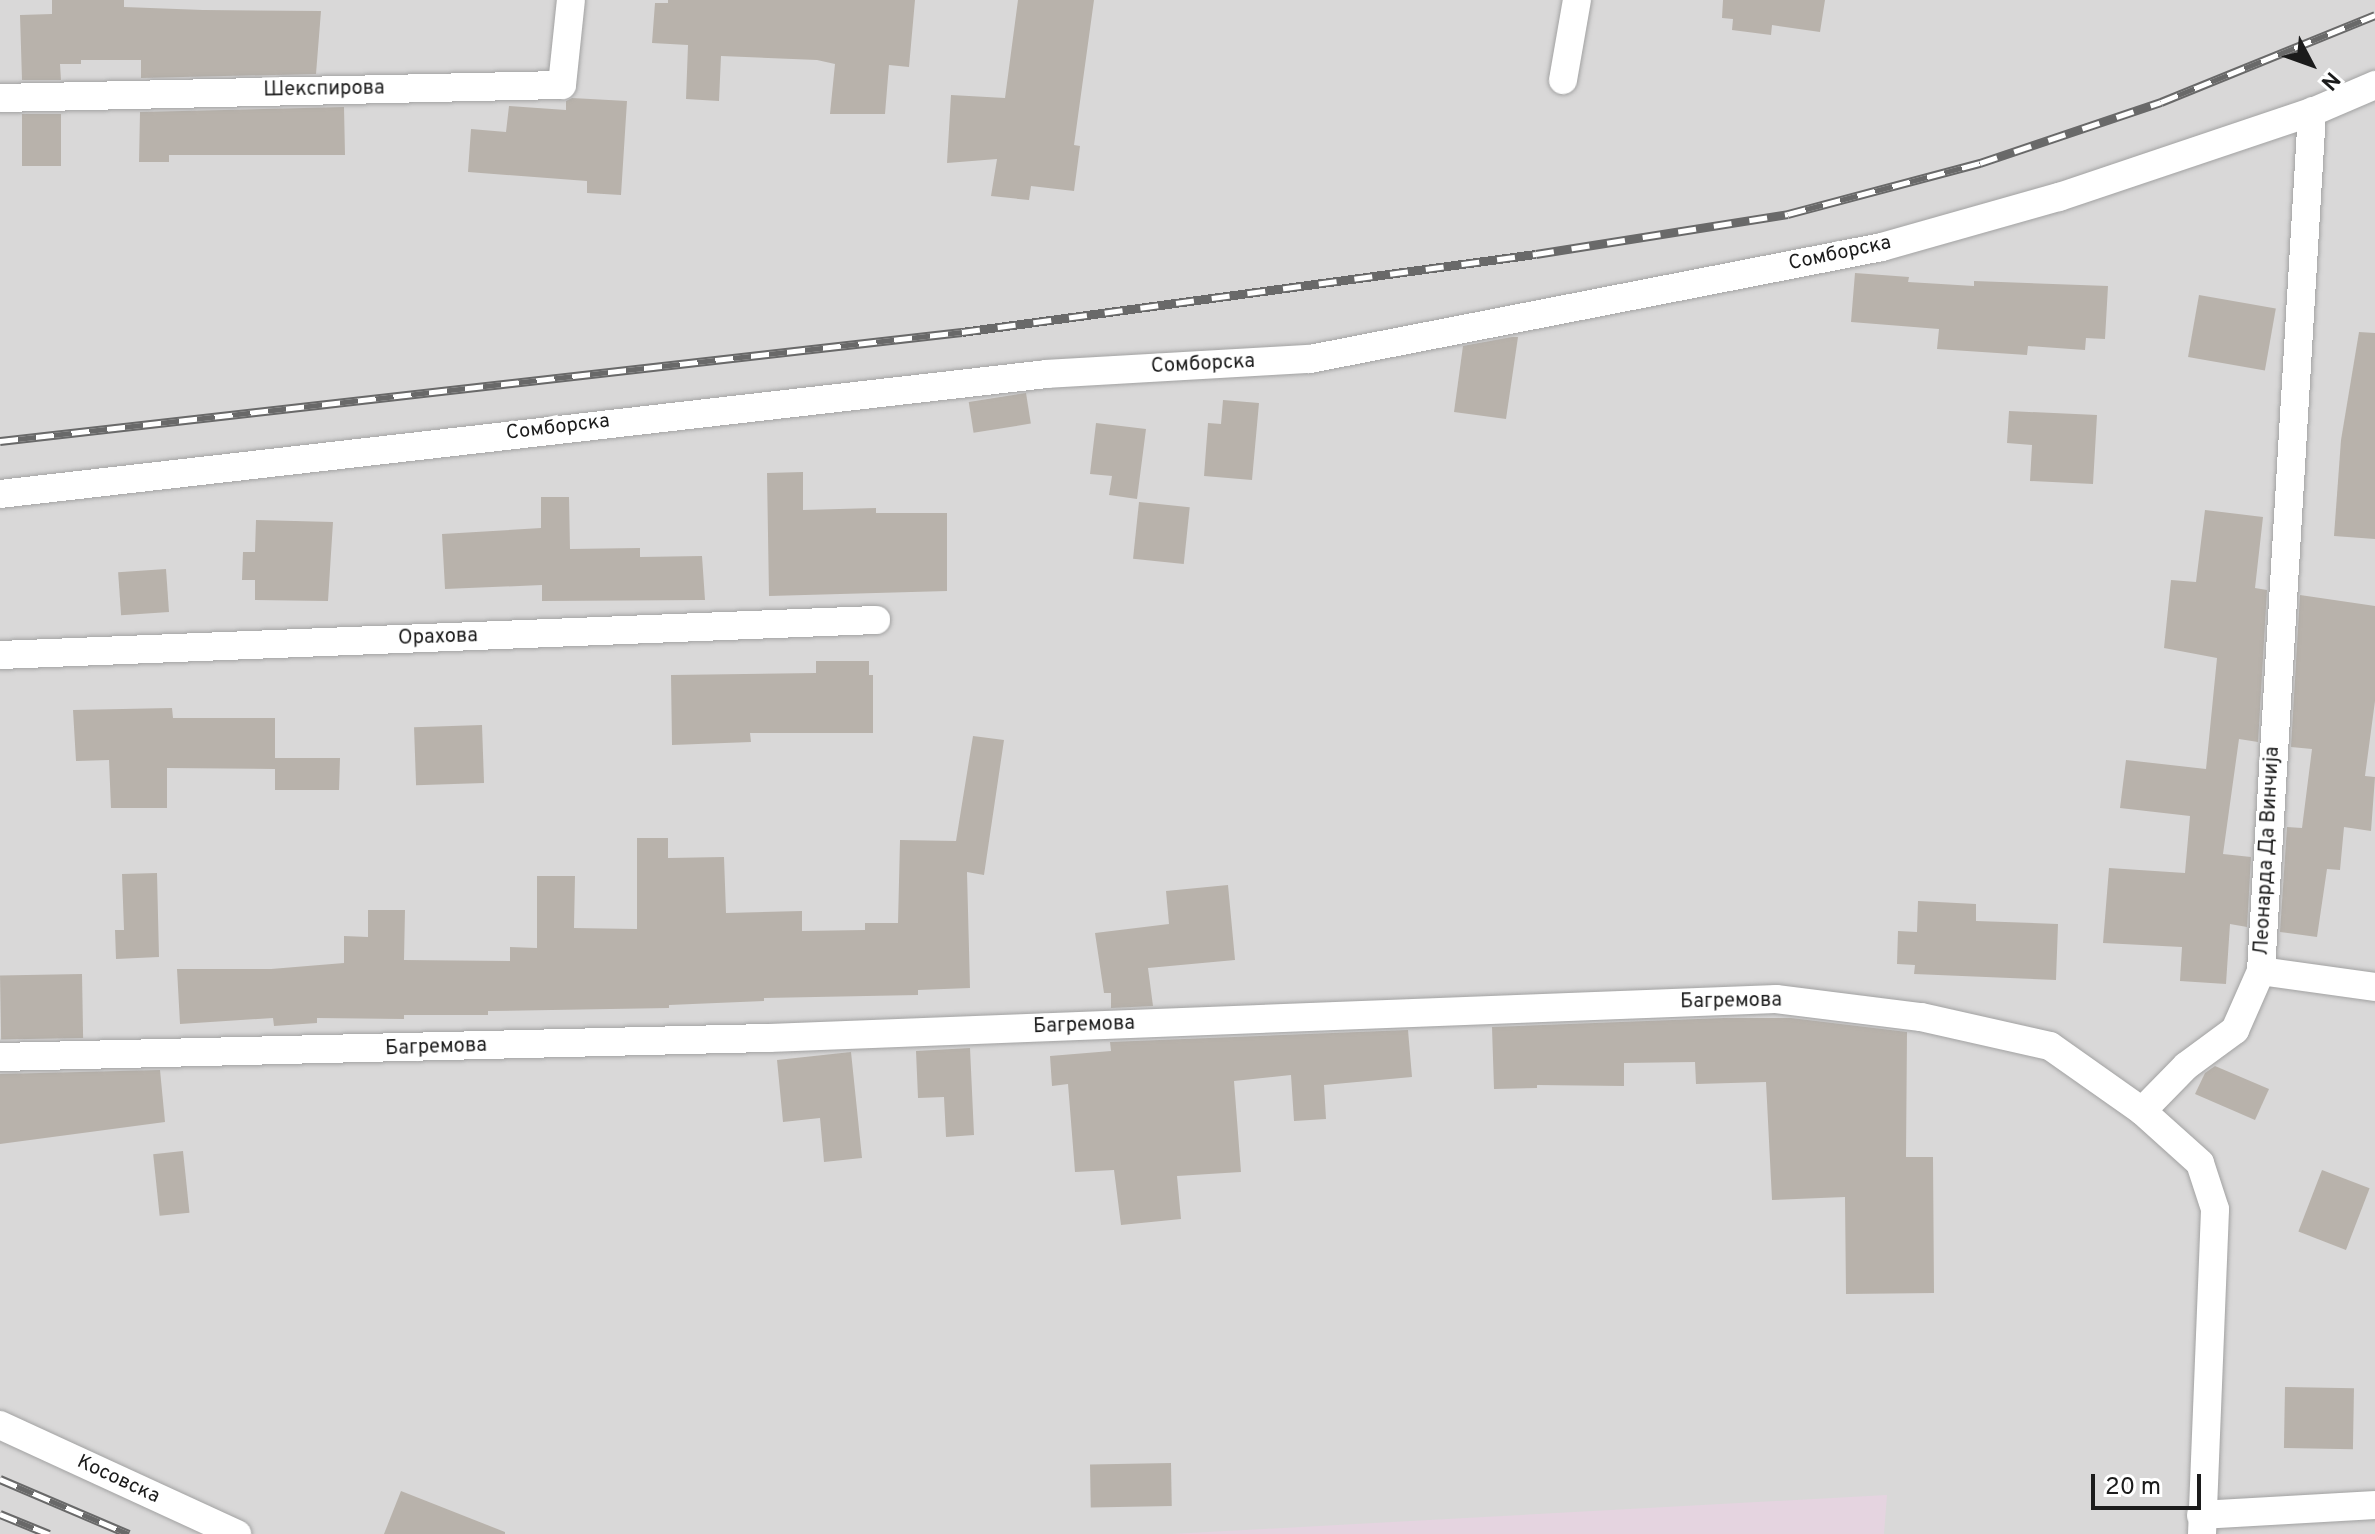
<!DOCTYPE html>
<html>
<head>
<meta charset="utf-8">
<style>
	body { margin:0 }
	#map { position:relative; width:2375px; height:1534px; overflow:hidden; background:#eceae1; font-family:Overpass,sans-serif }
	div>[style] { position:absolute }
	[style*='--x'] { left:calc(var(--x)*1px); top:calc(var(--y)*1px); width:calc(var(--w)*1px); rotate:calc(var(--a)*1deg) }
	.residential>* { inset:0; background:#d9d8d8; transform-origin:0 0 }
	.industrial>* { inset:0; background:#e5d4e0 }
	.building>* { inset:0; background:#b8b2ab; transform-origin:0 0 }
	.roads { filter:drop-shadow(0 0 2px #a2a2a2) drop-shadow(0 0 2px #a2a2a2) }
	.street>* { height:28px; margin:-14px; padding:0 14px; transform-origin:14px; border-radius:14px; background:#fff }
	.rail>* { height:9px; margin-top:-4.5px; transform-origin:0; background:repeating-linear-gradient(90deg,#fff 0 18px,#696969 0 36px); box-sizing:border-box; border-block:2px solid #696969 }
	span { translate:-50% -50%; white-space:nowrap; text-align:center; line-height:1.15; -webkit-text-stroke:6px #fff; paint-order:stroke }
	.street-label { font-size:20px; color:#1b1b1b }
	.north { position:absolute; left:2271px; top:24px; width:80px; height:80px; -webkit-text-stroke:6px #fff; paint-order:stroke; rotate:131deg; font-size:22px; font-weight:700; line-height:32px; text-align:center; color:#1b1b1b }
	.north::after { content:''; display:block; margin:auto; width:28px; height:36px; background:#1b1b1b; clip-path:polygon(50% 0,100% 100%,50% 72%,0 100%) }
	.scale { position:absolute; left:2091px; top:1474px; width:110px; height:36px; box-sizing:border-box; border:4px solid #1b1b1b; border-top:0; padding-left:10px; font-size:24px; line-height:28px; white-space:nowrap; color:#1b1b1b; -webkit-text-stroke:6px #fff; paint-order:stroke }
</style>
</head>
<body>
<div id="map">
	<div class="residential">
		<i style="left:0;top:0;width:2375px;height:1534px"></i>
	</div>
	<div class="industrial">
		<i style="clip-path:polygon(1887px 1495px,1884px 1534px,1172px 1534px)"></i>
	</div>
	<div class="building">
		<i style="clip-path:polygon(52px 0,124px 0,124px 7px,203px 10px,321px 11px,316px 74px,141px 78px,141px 60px,81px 60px,81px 64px,60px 64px,61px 80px,22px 80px,20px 15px,52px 14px)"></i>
		<i style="clip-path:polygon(668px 0,915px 0,909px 67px,889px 65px,885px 114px,830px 114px,835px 64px,817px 60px,721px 56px,719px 101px,686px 99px,688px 45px,652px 43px,655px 3px,668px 3px)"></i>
		<i style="clip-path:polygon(1018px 0,1094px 0,1074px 145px,1080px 146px,1074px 191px,1031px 186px,1029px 200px,991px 196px,997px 159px,947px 163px,951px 95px,1005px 98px)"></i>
		<i style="clip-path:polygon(1723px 0,1825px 0,1820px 32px,1772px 25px,1771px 35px,1732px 30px,1733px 19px,1722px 18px)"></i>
		<i style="clip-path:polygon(572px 98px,627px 101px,621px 195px,587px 193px,587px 181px,468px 172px,471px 129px,506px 132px,509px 106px,566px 110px,566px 101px)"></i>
		<i style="clip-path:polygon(344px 107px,345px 155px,169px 155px,169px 162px,139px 162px,140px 112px)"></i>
		<i style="left:22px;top:114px;width:39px;height:52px"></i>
		<i style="clip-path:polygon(1855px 273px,1909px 277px,1908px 282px,1974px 286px,1974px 281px,2108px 286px,2105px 339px,2086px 338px,2085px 350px,2028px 346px,2027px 355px,1937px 349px,1939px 329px,1851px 322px)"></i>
		<i style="left:2199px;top:295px;width:78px;height:63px;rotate:10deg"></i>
		<i style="clip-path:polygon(2359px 332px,2375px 333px,2375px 539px,2334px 536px,2341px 440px)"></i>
		<i style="clip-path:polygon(1512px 337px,1518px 337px,1506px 419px,1454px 412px,1463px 346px)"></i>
		<i style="left:1026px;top:393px;width:31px;height:58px;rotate:81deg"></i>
		<i style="clip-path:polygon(1223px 400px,1259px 403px,1252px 480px,1204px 476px,1208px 423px,1221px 424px)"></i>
		<i style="clip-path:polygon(2009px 411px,2097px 415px,2093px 484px,2030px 481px,2032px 445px,2007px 443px)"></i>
		<i style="clip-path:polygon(1096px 423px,1146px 429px,1137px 499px,1109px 495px,1112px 476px,1090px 474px)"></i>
		<i style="clip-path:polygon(803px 472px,803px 510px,876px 508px,876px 513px,947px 513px,947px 591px,769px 596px,767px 473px)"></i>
		<i style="clip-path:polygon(541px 497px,569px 497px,570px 549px,640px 548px,640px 557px,702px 556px,705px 600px,542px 601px,542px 585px,445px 589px,442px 534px,541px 528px)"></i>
		<i style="left:1139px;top:502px;width:51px;height:57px;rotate:6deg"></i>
		<i style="clip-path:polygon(2205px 510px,2263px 517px,2255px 588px,2267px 590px,2258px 742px,2239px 739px,2223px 854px,2251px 857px,2247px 927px,2230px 924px,2226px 984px,2180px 981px,2182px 947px,2103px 943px,2109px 868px,2185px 873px,2190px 816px,2120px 808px,2126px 760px,2206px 769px,2217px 658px,2164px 648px,2171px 580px,2196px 582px)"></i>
		<i style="clip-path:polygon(256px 520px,333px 522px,328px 601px,255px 600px,255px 580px,242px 580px,243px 552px,255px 552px)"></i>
		<i style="left:166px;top:569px;width:43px;height:48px;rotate:86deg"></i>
		<i style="clip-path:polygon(2300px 595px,2375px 606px,2375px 701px,2365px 776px,2375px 777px,2371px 831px,2344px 827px,2340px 870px,2327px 869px,2317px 937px,2280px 932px,2287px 827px,2302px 828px,2312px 749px,2291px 747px)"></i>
		<i style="clip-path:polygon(816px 661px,869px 661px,869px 675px,873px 675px,873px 733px,750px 733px,751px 742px,672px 745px,671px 675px,816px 673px)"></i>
		<i style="clip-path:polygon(172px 708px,173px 718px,275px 718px,275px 766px,275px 758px,340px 758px,339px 790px,275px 790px,275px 769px,167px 768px,167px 808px,111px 808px,109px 760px,76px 761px,73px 710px)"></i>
		<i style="left:482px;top:725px;width:58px;height:68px;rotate:88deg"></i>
		<i style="clip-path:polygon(973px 736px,1004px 740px,984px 875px,967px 872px,970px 988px,918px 990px,918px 995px,764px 998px,764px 1001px,669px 1005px,669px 1008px,488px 1011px,488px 1015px,404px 1015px,404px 1019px,317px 1018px,317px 1023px,274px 1026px,273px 1018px,180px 1024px,177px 969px,271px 969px,344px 963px,344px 936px,368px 937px,368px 910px,405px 910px,404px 960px,510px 961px,510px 947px,537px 948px,537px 876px,575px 876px,574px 928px,637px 929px,637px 838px,668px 838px,668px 858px,724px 857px,726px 913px,802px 911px,802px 931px,865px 930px,865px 923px,898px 923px,900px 840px,956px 841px)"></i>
		<i style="clip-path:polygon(157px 873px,159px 957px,116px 959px,115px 930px,124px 930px,122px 874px)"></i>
		<i style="clip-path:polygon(1228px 885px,1235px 960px,1148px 968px,1153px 1006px,1111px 1008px,1111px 993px,1104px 993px,1095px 933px,1169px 924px,1166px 891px)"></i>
		<i style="clip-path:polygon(1918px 901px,1976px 904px,1976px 921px,2058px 924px,2056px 980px,1914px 974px,1915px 965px,1897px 964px,1898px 931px,1917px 932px)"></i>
		<i style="left:82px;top:974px;width:64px;height:82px;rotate:89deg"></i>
		<i style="clip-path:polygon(1724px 1018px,1791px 1018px,1907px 1032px,1906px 1157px,1933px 1157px,1934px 1293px,1846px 1294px,1845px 1197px,1772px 1200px,1766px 1082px,1696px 1084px,1695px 1062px,1624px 1063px,1624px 1086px,1537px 1085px,1537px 1088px,1494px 1089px,1492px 1027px)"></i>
		<i style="clip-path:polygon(1408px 1030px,1412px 1077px,1324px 1085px,1326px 1119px,1294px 1121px,1291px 1075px,1234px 1081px,1241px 1172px,1177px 1176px,1181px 1219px,1121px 1225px,1114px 1170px,1075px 1172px,1068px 1084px,1052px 1086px,1050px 1056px,1111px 1051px,1110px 1042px)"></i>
		<i style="clip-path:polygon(970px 1048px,974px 1135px,946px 1137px,944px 1097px,918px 1098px,916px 1051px)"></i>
		<i style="clip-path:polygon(851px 1052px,862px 1158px,824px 1162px,820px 1118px,783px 1122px,777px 1060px)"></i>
		<i style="clip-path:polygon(2215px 1066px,2269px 1089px,2255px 1120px,2195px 1094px,2205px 1073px)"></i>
		<i style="clip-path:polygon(160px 1070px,165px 1122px,0 1144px,0 1074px)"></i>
		<i style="left:183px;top:1151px;width:62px;height:30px;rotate:84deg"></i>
		<i style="left:2322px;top:1170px;width:51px;height:66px;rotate:21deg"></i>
		<i style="left:2285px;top:1387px;width:69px;height:61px;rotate:1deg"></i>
		<i style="left:1171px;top:1463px;width:43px;height:81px;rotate:89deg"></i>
		<i style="clip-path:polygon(401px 1491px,505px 1532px,505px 1534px,384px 1534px)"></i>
	</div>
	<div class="roads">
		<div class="street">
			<i style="--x:1563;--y:80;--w:81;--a:-80.1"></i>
			<i style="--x:0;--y:98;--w:562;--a:-1.33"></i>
			<i style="--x:562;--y:85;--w:85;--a:-84"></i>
			<i style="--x:0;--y:494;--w:1053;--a:-6.54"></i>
			<i style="--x:1046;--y:374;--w:264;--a:-3.3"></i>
			<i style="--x:1310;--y:359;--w:583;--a:-11.08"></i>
			<i style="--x:1882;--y:247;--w:184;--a:-15.8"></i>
			<i style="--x:2059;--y:197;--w:267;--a:-18.6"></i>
			<i style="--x:2312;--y:112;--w:69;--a:-23.2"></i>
			<i style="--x:0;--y:655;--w:877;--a:-2.29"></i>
			<i style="--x:2261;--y:971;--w:115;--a:8"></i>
			<i style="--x:0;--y:1057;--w:769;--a:-1.42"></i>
			<i style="--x:769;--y:1038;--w:1008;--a:-2.22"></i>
			<i style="--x:1776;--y:999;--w:146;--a:7.1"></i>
			<i style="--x:1921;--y:1017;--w:132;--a:12.7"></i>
			<i style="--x:2050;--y:1046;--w:113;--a:35.2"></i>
			<i style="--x:0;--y:1425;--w:261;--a:24.7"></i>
			<i style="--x:2201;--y:1515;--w:174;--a:-3.3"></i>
			<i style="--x:2202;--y:1534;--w:325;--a:-87.7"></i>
			<i style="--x:2215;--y:1209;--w:48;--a:-108.1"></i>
			<i style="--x:2200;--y:1163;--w:78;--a:-138.1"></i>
			<i style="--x:2142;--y:1111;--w:63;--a:-45.6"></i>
			<i style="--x:2186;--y:1066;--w:61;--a:-36.3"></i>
			<i style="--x:2235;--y:1030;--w:64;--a:-66.2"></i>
			<i style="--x:2261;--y:971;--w:861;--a:-86.6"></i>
		</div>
	</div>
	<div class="rail">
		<i style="--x:0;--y:441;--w:968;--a:-6.46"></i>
		<i style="--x:962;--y:332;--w:579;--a:-7.74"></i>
		<i style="--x:1536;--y:254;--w:255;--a:-9"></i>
		<i style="--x:1788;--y:214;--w:199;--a:-14.9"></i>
		<i style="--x:1980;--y:163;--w:191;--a:-18.6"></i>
		<i style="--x:2161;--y:102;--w:231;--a:-22.1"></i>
		<i style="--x:0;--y:1479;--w:140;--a:23.1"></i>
		<i style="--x:0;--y:1514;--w:53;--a:22.2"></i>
	</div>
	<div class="street-label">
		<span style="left:324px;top:90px;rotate:-1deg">Шекспирова</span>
		<span style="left:1840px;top:254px;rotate:-12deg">Сомборска</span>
		<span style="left:1203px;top:365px;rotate:-3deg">Сомборска</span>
		<span style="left:558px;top:428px;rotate:-7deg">Сомборска</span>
		<span style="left:438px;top:638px;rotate:-2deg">Орахова</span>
		<span style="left:2268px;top:851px;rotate:-87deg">Леонарда Да Винчија</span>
		<span style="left:1731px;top:1002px;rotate:-1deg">Багремова</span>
		<span style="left:1084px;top:1026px;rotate:-2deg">Багремова</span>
		<span style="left:436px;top:1048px;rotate:-2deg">Багремова</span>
		<span style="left:118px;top:1480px;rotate:25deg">Косовска</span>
	</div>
	<div class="north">N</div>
	<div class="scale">20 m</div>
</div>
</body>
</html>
